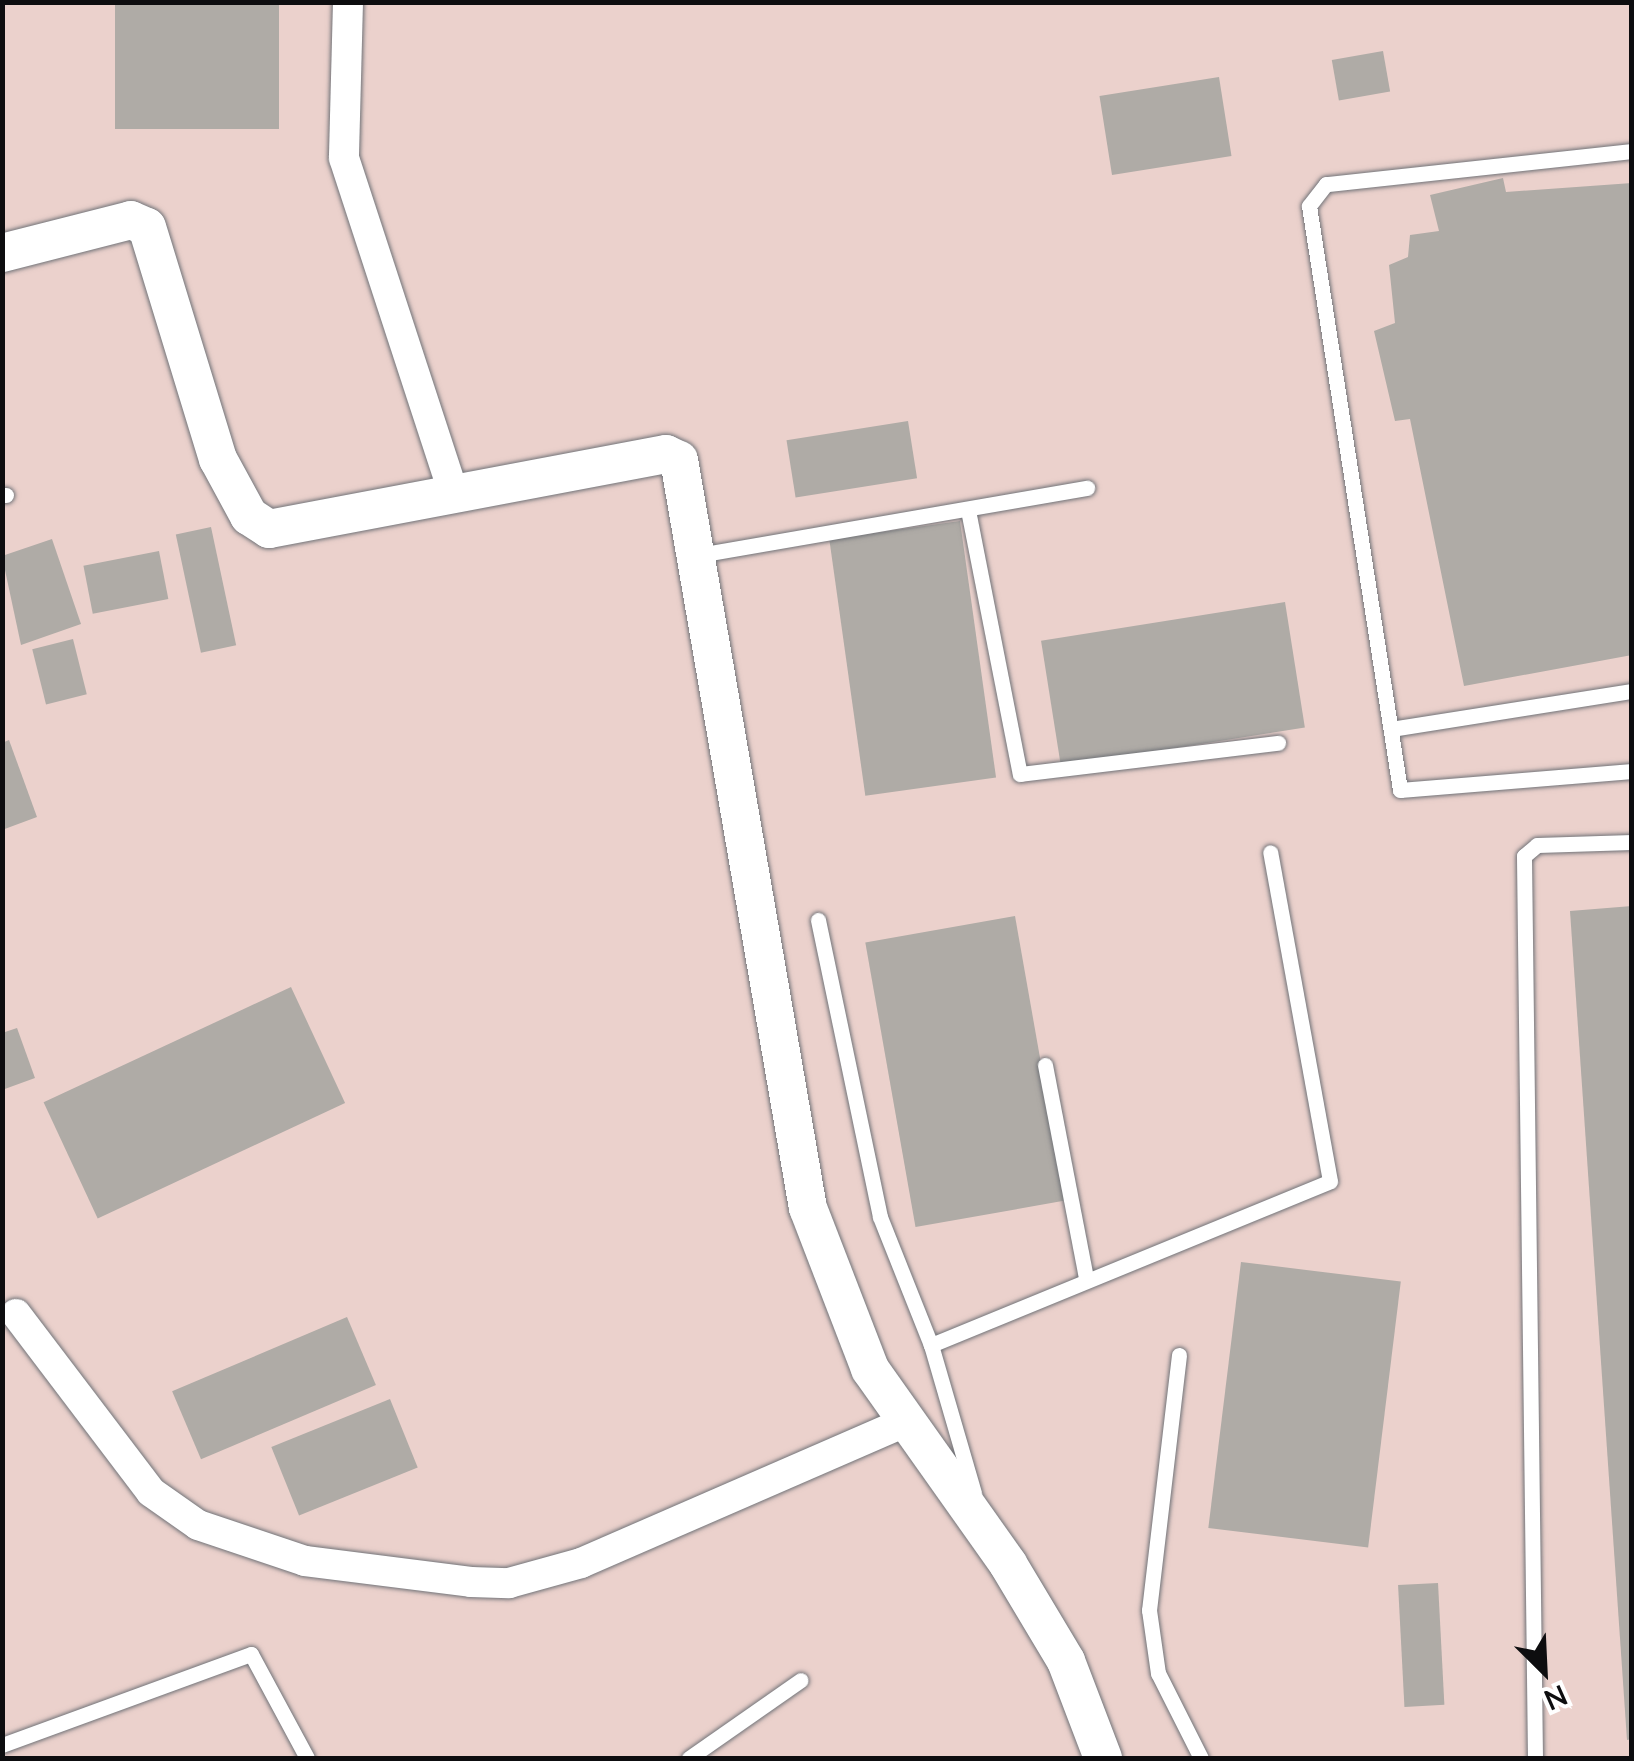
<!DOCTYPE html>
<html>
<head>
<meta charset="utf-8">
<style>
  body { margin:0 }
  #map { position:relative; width:1634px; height:1761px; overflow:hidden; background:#dfe1e7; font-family:Lato,sans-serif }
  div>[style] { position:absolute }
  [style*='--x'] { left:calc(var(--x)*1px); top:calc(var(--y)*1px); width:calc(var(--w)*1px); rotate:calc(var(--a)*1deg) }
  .industrial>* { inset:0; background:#ebd1cc; transform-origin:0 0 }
  .building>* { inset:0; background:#afaba6; transform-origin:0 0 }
  .roads { filter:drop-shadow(0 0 2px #717378) drop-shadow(0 0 2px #717378) }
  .service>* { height:15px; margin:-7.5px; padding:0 7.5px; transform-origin:7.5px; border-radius:7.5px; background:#fff }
  .minor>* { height:30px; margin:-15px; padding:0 15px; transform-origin:15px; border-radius:15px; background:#fff }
  .tertiary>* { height:38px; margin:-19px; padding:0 19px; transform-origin:19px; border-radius:19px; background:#fff }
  span { translate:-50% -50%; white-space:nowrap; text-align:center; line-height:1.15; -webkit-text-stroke:8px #fff; paint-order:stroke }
  .frame { position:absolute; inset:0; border:5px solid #0d0d0f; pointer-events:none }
  .north { position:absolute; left:1494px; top:1621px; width:100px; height:100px; -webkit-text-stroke:8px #fff; paint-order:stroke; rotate:156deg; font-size:28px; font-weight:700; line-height:40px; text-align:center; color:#0d0d0f }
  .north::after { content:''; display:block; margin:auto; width:35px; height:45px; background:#0d0d0f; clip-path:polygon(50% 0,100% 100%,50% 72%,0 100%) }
</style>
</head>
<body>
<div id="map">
  <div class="industrial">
    <div style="left:3px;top:3px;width:1628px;height:1755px"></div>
  </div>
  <div class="building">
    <div style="left:115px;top:2px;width:164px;height:127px"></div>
    <div style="left:1383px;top:51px;width:41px;height:52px;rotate:80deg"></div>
    <div style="left:1219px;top:77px;width:80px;height:121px;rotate:81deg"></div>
    <div style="clip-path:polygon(1503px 178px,1506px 192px,1632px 183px,1632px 655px,1464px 686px,1410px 419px,1395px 421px,1374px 331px,1395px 323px,1389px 265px,1408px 257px,1410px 235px,1439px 231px,1430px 195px)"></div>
    <div style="left:908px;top:421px;width:58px;height:123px;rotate:81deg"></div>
    <div style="left:960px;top:521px;width:259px;height:132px;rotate:82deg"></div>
    <div style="left:211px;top:527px;width:121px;height:36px;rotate:78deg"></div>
    <div style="clip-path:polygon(52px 539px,81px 624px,21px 645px,2px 556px)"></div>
    <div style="left:159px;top:551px;width:49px;height:77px;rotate:79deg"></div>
    <div style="left:1285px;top:602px;width:127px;height:247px;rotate:81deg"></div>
    <div style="left:73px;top:639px;width:57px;height:42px;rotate:76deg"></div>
    <div style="clip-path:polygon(9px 740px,37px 817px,2px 830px,2px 743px)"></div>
    <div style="clip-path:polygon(1632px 906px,1632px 1739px,1627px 1740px,1570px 911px)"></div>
    <div style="left:1015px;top:916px;width:289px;height:152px;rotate:80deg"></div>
    <div style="left:291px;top:987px;width:128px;height:273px;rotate:65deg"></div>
    <div style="clip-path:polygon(17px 1028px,35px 1078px,2px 1090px,2px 1033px)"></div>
    <div style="left:1241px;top:1262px;width:161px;height:268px;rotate:7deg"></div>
    <div style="left:347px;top:1317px;width:74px;height:190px;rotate:67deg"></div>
    <div style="left:390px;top:1399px;width:74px;height:128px;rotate:68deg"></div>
    <div style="left:1438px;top:1583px;width:122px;height:40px;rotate:87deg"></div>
  </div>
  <div class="roads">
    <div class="service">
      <div style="--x:1632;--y:151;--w:308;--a:173.8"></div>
      <div style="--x:1326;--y:184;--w:28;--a:128"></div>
      <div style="--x:1309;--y:206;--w:591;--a:81.14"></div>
      <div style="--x:1400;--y:790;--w:233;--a:-4.7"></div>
      <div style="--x:2;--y:495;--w:4;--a:0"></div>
      <div style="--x:968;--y:510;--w:269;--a:78.9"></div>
      <div style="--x:1020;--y:774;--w:260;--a:-6.9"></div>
      <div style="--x:698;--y:555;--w:395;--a:-9.8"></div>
      <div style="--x:1391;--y:729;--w:244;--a:-9"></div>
      <div style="--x:818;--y:920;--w:303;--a:78.2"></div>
      <div style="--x:880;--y:1217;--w:138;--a:68.3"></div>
      <div style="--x:1045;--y:1065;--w:217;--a:79.1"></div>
      <div style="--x:1179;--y:1355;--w:257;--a:96.7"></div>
      <div style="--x:1149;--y:1610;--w:64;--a:81.9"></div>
      <div style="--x:1158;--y:1673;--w:95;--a:63.2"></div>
      <div style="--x:974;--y:1493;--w:154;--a:-106.2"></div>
      <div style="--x:931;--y:1345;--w:431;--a:-22.3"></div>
      <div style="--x:1330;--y:1181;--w:334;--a:-100.3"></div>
      <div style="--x:2;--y:1745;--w:265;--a:-20.1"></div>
      <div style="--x:251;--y:1654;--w:118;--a:61.7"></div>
      <div style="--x:689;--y:1758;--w:136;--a:-34.9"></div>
      <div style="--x:1535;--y:1758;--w:902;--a:-90.7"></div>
      <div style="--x:1524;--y:856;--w:17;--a:-40"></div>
      <div style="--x:1537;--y:845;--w:95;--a:-1.8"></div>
    </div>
    <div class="minor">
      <div style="--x:348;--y:2;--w:156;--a:91.5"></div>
      <div style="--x:344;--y:158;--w:351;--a:71.9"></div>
      <div style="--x:16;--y:1314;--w:223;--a:52.8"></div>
      <div style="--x:151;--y:1492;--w:57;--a:35.1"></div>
      <div style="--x:198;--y:1525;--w:113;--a:18.6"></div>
      <div style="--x:305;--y:1561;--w:167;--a:7.2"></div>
      <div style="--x:471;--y:1582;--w:38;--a:2"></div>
      <div style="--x:509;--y:1583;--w:75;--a:-15.5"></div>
      <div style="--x:581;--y:1563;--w:351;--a:-23.5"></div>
    </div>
    <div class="tertiary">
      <div style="--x:2;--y:253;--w:133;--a:-14.3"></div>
      <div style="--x:131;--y:220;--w:17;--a:24"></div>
      <div style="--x:147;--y:227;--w:243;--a:73"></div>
      <div style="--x:218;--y:459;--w:65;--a:61.5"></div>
      <div style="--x:249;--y:516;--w:24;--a:33"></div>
      <div style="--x:269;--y:529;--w:404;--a:-10.7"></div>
      <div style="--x:666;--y:454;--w:14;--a:25"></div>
      <div style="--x:679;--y:460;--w:759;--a:80.22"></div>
      <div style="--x:808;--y:1208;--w:173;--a:68.9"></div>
      <div style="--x:870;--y:1369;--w:239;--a:54.7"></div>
      <div style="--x:1008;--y:1564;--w:113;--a:59.1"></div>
      <div style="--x:1066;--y:1661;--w:104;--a:69.1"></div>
    </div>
  </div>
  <div class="frame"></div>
  <div class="north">N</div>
</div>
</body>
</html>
